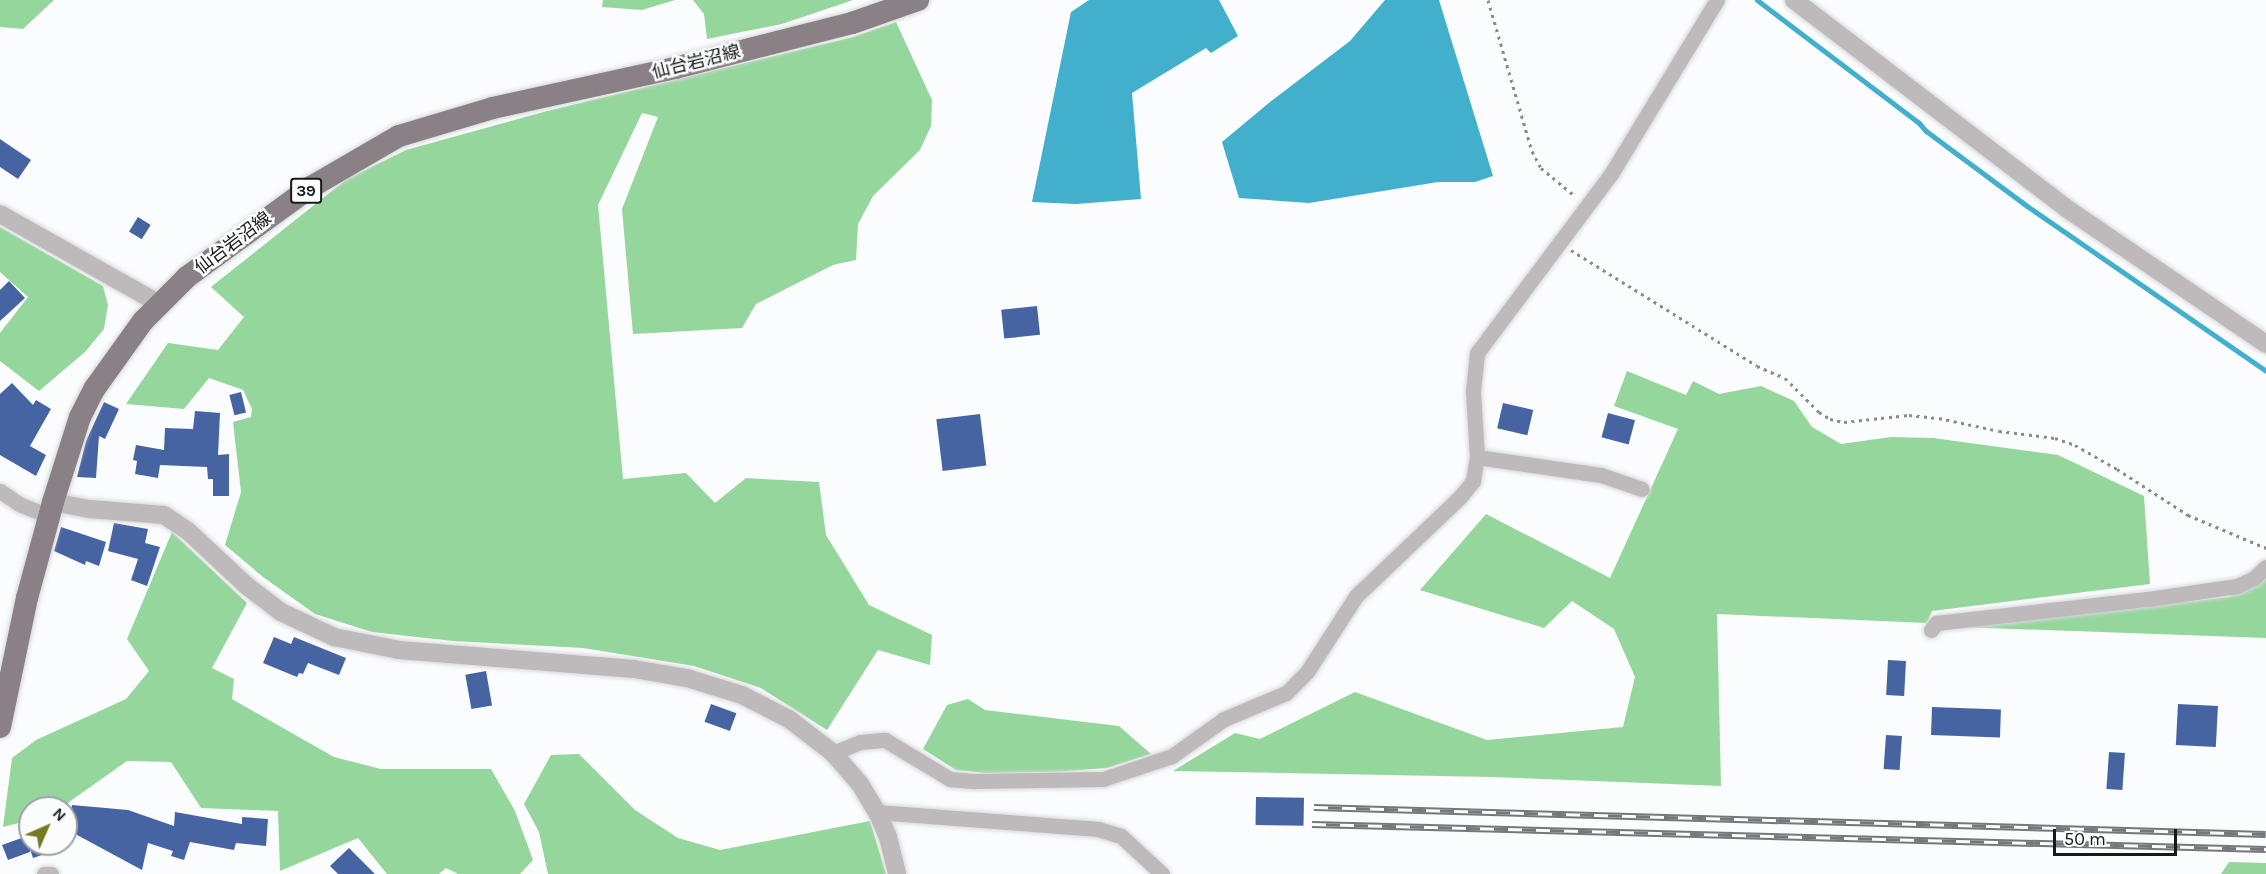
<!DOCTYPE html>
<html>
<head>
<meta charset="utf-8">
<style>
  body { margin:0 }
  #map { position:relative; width:2266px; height:874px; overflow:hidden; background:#fbfcfe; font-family:Karla,"Noto Sans JP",sans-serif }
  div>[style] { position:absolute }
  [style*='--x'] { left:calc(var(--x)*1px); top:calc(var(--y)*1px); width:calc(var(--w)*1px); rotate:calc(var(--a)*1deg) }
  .forest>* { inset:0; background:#94d69b }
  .water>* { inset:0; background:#42afcc }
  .stream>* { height:5px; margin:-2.5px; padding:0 2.5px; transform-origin:2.5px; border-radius:2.5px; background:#42afcc }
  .building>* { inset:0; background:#4664a2; transform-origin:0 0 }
  .path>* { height:3px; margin-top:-1.5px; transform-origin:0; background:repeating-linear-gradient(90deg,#8a8b8e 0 3px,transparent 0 7.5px) }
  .roads { filter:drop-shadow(0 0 2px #d7d8da) drop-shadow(0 0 2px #d7d8da) }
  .minor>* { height:15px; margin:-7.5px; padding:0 7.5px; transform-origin:7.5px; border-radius:7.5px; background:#beb9bb }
  .tertiary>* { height:18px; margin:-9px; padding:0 9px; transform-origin:9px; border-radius:9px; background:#beb9bb }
  .primary>* { height:22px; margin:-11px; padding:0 11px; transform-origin:11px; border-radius:11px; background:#898185 }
  .rail>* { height:7px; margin-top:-3.5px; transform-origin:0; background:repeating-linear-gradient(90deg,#fbfcfe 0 14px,#75777a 0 28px); box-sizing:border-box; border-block:2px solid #75777a }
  span { translate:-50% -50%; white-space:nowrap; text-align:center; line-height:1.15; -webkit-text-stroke:5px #fbfcfe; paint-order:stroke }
  .shield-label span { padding:2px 4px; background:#fbfcfe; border:2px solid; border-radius:4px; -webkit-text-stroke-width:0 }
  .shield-label { font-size:16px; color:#17191c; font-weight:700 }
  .street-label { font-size:18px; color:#17191c }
  .north { position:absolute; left:18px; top:796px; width:60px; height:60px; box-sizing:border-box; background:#fbfcfe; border:2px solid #a0a1a4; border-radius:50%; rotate:45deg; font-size:16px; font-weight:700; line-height:24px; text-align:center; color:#17191c }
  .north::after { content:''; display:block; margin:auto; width:21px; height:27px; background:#757921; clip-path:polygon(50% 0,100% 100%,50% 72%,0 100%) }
  .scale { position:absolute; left:2053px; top:829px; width:124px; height:27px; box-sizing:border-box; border:3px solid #17191c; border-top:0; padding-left:8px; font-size:18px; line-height:21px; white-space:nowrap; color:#17191c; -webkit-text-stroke:4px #fbfcfe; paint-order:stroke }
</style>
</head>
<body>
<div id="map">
  <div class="forest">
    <div style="clip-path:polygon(0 0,54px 0,23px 29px,0 27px)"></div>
    <div style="clip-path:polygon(603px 0,675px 0,642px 10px,602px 7px)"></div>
    <div style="clip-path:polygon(693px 0,853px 0,782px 24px,707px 39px,704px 14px)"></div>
    <div style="clip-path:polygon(896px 22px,932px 100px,931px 126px,920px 150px,873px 196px,858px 224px,856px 260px,833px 265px,756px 304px,742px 328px,633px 334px,622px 209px,658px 117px,642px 113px,598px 205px,623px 479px,686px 473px,715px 503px,746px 478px,819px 482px,826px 535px,869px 605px,932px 635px,930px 665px,878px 650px,827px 730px,761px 688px,694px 666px,583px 648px,453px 641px,372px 632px,315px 614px,263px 577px,225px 545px,241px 492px,233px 422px,251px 417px,252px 409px,243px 390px,209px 378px,184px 409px,126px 404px,168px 343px,218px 350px,244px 317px,211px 287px,347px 179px,406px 150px,547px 111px,853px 37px)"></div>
    <div style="clip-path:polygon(0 227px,103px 286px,108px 305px,104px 329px,85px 352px,39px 391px,0 361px,0 333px,28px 297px,0 272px)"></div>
    <div style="clip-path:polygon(1627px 371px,1686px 395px,1693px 381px,1719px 394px,1761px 386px,1794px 401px,1812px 427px,1841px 444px,1891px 437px,1933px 438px,2058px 455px,2144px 496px,2150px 584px,1932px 611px,1927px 623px,1717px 614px,1721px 786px,1492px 777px,1173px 771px,1235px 733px,1260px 739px,1355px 692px,1487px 740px,1623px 727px,1635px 677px,1614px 629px,1572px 601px,1544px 628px,1420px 590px,1486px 514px,1610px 578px,1678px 429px,1614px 406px)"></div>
    <div style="clip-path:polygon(172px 532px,247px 603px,212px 668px,234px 679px,232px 699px,334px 757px,381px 769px,491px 769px,515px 811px,533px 860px,520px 874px,458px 874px,446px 868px,439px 874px,387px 874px,358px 838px,280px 871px,278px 811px,201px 808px,171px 762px,127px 761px,69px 802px,66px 808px,30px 808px,30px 820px,3px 827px,12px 758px,36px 740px,126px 699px,149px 671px,127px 639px)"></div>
    <div style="clip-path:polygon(2266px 578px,2266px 638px,1960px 627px,2229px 597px)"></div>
    <div style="clip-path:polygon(968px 699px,985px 710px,1119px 726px,1151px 754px,1107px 768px,1053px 772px,987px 773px,956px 770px,923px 749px,947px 705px)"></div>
    <div style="clip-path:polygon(579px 754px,635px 810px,678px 838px,720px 850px,870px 821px,886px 874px,548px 874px,539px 832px,524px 804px,551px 755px)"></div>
    <div style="clip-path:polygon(2229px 862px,2266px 863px,2266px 874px,2221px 874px)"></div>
  </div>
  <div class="water">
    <div style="clip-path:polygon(1089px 0,1219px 0,1238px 36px,1211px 53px,1206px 48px,1132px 93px,1141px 199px,1076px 204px,1032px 202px,1071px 12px)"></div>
    <div style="clip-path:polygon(1385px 0,1439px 0,1493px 176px,1475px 182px,1438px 182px,1309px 203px,1239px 198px,1222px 142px,1270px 102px,1350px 41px)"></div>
  </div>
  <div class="stream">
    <div style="--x:1757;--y:0;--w:203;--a:37.2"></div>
    <div style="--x:1919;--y:123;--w:11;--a:49"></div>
    <div style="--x:1926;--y:131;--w:126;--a:36.6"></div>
    <div style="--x:2027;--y:206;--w:290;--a:34.6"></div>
  </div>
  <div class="building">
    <div style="clip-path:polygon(0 139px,31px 160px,18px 179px,0 167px)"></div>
    <div style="left:138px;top:217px;width:15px;height:17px;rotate:32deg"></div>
    <div style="clip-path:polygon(9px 281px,25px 298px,0 321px,0 290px)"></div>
    <div style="left:1037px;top:306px;width:29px;height:36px;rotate:84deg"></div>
    <div style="clip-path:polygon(12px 383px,33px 405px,36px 400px,51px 409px,30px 446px,46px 455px,36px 476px,0 455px,0 394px)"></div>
    <div style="left:241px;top:392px;width:21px;height:12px;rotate:76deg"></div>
    <div style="clip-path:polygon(104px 402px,119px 409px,105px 439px,99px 436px,96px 478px,77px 477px,86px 441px)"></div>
    <div style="left:1503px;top:403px;width:31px;height:26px;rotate:13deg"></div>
    <div style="clip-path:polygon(195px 411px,220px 413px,218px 455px,229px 454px,229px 496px,213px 496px,213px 479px,208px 479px,207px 467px,160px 465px,158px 478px,135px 474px,137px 461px,133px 460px,136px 445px,164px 450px,165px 428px,193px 429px)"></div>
    <div style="left:1608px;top:413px;width:28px;height:25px;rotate:15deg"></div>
    <div style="left:980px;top:414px;width:52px;height:44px;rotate:83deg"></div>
    <div style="clip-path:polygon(114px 523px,148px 529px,145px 543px,160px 547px,147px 586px,131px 580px,138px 559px,108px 551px)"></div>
    <div style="clip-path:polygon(61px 527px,106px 542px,99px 566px,86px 561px,85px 565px,54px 551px)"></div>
    <div style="clip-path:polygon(274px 637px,291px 644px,294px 637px,346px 658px,339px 675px,308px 663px,303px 674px,299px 673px,297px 677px,263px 663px)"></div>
    <div style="left:1888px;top:660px;width:18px;height:35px;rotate:3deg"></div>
    <div style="left:486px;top:671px;width:35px;height:21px;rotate:80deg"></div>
    <div style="left:711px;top:704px;width:27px;height:19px;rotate:20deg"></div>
    <div style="left:2178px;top:704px;width:40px;height:41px;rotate:3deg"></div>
    <div style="left:1932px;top:707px;width:69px;height:28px;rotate:2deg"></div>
    <div style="left:1886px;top:735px;width:16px;height:34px;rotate:4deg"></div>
    <div style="left:2109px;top:752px;width:16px;height:37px;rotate:4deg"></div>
    <div style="left:1256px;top:797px;width:48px;height:28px;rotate:1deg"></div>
    <div style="clip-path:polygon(72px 805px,128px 810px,174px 826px,175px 812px,242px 824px,242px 817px,268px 819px,266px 846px,236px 843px,234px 850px,190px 842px,184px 860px,171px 856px,173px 851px,148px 843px,142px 870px,66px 829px)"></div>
    <div style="clip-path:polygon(30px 835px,30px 844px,69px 846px,33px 858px,30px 849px,30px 852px,8px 860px,2px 845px)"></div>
    <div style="clip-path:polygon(349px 848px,375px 874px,338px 874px,330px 866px)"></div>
  </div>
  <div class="path">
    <div style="--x:1488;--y:0;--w:157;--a:73.8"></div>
    <div style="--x:1532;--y:151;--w:19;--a:62"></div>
    <div style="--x:1541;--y:168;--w:44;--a:39.5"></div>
    <div style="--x:1571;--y:250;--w:219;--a:31.9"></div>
    <div style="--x:1757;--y:366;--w:30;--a:23"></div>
    <div style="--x:1785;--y:378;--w:48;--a:45"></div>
    <div style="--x:1819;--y:412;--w:13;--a:32"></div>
    <div style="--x:1830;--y:419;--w:14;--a:12"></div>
    <div style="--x:1844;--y:422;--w:65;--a:-6.1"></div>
    <div style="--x:1909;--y:415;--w:30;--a:6"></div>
    <div style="--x:1939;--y:418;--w:61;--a:12.2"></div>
    <div style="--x:1999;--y:431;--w:56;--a:7.1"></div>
    <div style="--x:2055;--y:438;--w:21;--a:19"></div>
    <div style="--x:2075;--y:445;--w:48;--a:29.7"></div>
    <div style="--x:2117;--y:469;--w:85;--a:32.9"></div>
    <div style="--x:2188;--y:515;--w:85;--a:22.9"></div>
  </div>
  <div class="roads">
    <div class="minor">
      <div style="--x:1477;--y:457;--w:125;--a:8.3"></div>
      <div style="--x:1601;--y:475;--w:43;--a:18.9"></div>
      <div style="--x:0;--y:491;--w:23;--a:34"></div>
      <div style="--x:19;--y:504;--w:32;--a:22"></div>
      <div style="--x:1931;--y:630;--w:9;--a:-54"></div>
      <div style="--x:1936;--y:623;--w:213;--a:-6.5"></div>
      <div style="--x:2148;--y:599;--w:90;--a:-8.3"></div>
      <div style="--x:2237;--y:586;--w:19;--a:-25"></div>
      <div style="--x:2254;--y:578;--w:16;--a:-43"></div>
      <div style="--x:833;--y:753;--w:29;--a:-22"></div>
      <div style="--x:860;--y:742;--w:25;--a:-5"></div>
      <div style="--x:885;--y:740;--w:76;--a:31"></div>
      <div style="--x:950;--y:779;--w:25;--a:5"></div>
      <div style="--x:975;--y:781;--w:128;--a:-0.9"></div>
      <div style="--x:1103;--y:779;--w:73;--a:-18.4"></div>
      <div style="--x:1172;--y:756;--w:64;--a:-35.4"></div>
      <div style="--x:1224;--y:719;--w:67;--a:-22.8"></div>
      <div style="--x:1286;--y:693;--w:30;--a:-45"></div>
      <div style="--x:1307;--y:672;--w:90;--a:-57.2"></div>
      <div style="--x:1356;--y:596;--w:144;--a:-43.6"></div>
      <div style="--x:1460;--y:497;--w:21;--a:-51"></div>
      <div style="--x:1473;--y:481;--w:24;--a:-81"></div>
      <div style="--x:1477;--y:457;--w:66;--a:-93.5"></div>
      <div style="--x:1473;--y:391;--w:38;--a:-84"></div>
      <div style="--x:1477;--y:353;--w:224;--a:-53.2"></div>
      <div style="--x:1611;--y:174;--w:204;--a:-58.7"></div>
      <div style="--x:877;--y:812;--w:222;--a:4.4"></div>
      <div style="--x:1098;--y:829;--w:24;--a:17"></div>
      <div style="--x:1121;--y:836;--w:56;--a:42.8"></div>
      <div style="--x:44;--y:874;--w:7;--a:0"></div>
    </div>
    <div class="tertiary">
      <div style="--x:1794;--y:0;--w:342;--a:37.4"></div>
      <div style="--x:2066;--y:208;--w:242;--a:34.2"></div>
      <div style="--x:0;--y:214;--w:184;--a:29.4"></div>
      <div style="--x:53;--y:502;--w:38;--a:11"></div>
      <div style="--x:90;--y:509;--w:74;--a:4.6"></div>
      <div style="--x:164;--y:515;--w:30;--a:34"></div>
      <div style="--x:189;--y:532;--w:79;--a:43"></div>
      <div style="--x:247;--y:586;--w:43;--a:37.4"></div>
      <div style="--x:281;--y:612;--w:59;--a:25.3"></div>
      <div style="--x:334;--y:637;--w:66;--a:11.3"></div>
      <div style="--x:399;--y:650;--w:236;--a:4.6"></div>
      <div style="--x:634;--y:669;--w:54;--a:9.6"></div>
      <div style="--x:687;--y:678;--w:58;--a:17.2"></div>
      <div style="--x:742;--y:695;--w:53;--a:27.1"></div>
      <div style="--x:789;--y:719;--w:56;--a:37.7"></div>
      <div style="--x:833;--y:753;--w:41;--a:48.9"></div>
      <div style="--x:860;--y:784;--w:33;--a:59"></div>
      <div style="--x:877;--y:812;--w:27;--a:66"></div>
      <div style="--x:888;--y:837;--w:38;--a:76"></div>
    </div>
    <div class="primary">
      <div style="--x:0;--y:727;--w:132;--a:-78.2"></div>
      <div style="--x:27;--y:598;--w:99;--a:-74.8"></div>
      <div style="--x:53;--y:502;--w:89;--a:-72.4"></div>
      <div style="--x:80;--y:417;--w:33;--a:-63"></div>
      <div style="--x:95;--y:388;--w:82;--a:-54.4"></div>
      <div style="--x:143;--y:321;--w:62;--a:-45"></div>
      <div style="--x:187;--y:277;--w:153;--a:-36"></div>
      <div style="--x:311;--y:187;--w:102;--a:-30.1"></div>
      <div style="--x:399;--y:136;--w:98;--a:-16.6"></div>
      <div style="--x:493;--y:108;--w:186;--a:-12.4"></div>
      <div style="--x:675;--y:68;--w:183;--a:-14.3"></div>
      <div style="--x:852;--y:23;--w:70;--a:-19.2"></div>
    </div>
  </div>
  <div class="rail">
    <div style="--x:1314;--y:807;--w:952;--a:1.62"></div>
    <div style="--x:1312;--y:824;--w:954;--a:1.5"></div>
  </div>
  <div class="shield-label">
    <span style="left:306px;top:191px">39</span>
  </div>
  <div class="street-label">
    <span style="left:696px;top:62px;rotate:-14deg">仙台岩沼線</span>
    <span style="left:233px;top:243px;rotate:-37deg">仙台岩沼線</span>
  </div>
  <div class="north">N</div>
  <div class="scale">50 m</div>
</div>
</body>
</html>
